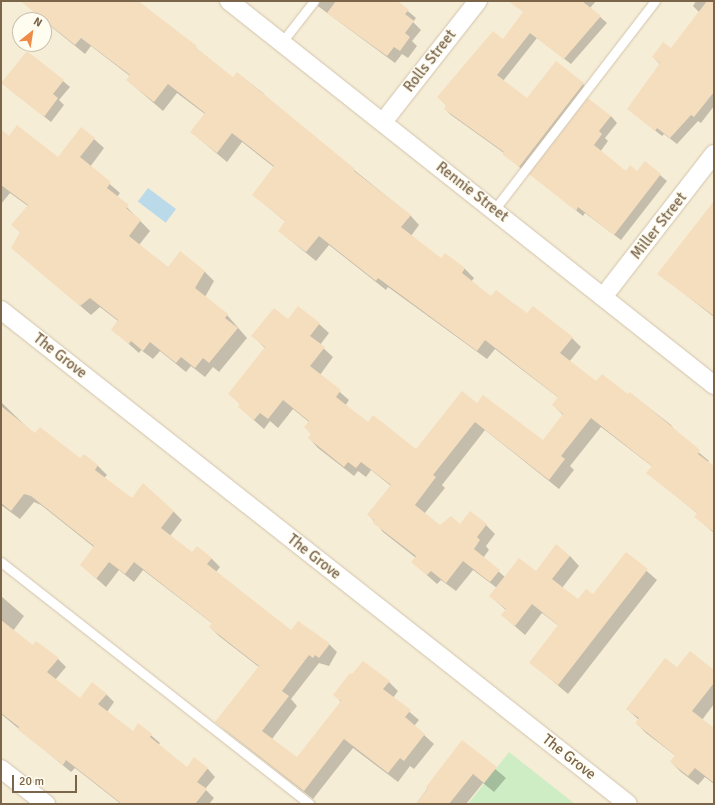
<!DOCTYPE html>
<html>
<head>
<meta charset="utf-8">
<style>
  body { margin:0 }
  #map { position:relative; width:715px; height:805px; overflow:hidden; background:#fef9e8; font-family:Signika,sans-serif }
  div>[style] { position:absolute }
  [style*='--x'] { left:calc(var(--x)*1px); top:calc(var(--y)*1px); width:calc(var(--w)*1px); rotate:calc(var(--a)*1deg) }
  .residential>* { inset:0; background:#f6edd6 }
  .green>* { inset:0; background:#ceedc5 }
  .water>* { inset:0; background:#bbdae9; transform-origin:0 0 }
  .shadow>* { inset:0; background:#0003 }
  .building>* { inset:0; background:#f5debe }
  .roads { filter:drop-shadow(0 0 1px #d1c3ad) drop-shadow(0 0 1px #d1c3ad) }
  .service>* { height:9px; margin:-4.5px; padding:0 4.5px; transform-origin:4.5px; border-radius:4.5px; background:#fff }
  .minor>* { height:18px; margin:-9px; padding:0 9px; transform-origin:9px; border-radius:9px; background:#fff }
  span { translate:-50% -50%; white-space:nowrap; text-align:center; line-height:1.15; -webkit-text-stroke:3px #fffcf0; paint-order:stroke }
  .street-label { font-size:15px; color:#7a644a }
  .frame { position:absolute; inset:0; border:2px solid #7a644a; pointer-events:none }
  .north { position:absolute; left:12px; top:12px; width:40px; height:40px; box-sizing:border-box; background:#fffcf0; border:1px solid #cabfae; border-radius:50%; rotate:30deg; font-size:11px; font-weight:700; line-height:16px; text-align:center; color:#7a644a }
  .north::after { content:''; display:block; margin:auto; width:14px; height:18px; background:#ee8b47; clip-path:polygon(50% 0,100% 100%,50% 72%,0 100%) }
  .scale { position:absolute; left:12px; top:775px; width:65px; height:18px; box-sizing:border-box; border:2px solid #7a644a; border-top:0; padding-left:5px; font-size:12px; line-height:14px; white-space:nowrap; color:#7a644a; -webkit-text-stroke:3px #fffcf0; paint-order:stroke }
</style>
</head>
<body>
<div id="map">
  <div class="residential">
    <div style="clip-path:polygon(evenodd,1px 1px,714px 1px,714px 804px,1px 804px,1px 1px,20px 20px,44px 20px,44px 44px,20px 44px,20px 20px)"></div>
  </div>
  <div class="green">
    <div style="clip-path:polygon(509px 752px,575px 804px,468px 804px)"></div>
  </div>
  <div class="water">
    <div style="left:148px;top:188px;width:35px;height:17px;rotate:37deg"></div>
  </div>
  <div class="shadow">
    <div style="clip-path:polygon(37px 1px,138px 1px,233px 78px,237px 73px,263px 93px,272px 104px,410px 215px,419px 225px,411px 236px,441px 260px,445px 254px,465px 269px,474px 278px,471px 282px,491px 298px,572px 338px,581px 347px,569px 362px,597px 383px,628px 395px,630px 393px,671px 425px,679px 436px,709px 461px,708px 462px,714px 467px,714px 533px,696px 517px,698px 514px,648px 473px,653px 467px,601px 427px,570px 466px,574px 470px,559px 489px,485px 430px,442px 485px,445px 488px,424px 514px,441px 526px,486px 525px,495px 534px,486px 546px,489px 550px,483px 558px,505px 577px,536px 572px,570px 556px,579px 566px,562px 588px,578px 601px,593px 595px,626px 553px,657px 580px,568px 694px,530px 662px,559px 626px,542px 613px,525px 635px,502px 615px,506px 610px,490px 596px,497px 588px,473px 570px,456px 591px,441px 580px,437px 584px,412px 562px,416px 558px,383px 532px,368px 514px,391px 486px,371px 470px,366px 477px,358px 471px,354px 476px,318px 448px,309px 438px,312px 434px,309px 422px,293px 409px,278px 428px,270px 421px,264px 429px,239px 407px,241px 405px,230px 394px,266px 349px,253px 336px,288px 320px,319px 324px,329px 333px,320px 345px,333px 357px,320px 375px,349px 400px,345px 406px,368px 424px,416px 451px,477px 404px,543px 441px,563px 415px,553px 405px,559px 398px,495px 349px,487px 359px,388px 287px,386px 290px,329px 245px,316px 261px,279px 231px,286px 222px,253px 195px,275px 168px,242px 142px,227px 162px,191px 132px,205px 114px,177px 93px,163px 111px,127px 80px,130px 76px,91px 46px,85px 54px,43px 20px,33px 10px)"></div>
    <div style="clip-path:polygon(311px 1px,396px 1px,416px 18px,413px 22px,421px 30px,412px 41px,417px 46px,408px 58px,402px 54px,395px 63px)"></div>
    <div style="clip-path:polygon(528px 1px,596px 1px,590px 8px,607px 23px,571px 64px,537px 38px,503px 81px,527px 99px,556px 62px,590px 90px,526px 173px,504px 153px,451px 115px,445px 109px,447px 106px,438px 97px,503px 40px,524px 12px)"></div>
    <div style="clip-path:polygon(696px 1px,714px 1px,714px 106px,701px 123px,698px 121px,677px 144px,664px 134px,662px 136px,628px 109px,660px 64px,653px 57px,671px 49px,699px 12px,693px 6px)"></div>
    <div style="clip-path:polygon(63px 81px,70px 87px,59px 100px,64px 105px,51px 122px,9px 89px)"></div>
    <div style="clip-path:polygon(611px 116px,617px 123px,605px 138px,608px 141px,600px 152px,626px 172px,660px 175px,667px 181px,621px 240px,585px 213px,583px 216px,530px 174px)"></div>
    <div style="clip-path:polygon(1px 130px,9px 137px,58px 159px,94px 139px,104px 148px,90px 167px,120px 193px,117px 197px,150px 231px,139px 245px,169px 268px,181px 253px,205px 272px,214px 281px,205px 297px,227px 315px,247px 338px,219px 372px,213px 367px,205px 377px,191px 366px,186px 372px,160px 351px,153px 359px,141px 350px,139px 353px,113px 330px,118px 321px,100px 307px,91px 315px,12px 248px,21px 233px,13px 225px,28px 206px,10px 193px,1px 204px)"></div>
    <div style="clip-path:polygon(714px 210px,714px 317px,659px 274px)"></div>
    <div style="clip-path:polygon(1px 402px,35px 435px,80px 460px,98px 466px,107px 475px,104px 478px,132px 499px,173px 511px,182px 520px,170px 536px,192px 554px,211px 558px,220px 567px,216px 572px,291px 632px,328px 643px,337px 652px,329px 666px,319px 663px,291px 699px,297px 706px,272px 739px,297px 759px,341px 702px,334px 694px,389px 682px,398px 691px,393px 698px,419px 720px,414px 726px,434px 744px,414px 769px,410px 766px,398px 782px,353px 748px,313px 799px,226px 731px,217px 722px,259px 667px,219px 636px,210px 627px,213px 624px,143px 570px,134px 582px,119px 570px,106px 587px,81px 565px,95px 548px,41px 505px,34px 502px,20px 519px,1px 505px)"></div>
    <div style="clip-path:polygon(1px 596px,24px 616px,13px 631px,33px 647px,58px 659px,66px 667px,55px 680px,80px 699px,106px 694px,114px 702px,107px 712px,133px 732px,139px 725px,160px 743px,158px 745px,187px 768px,208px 769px,215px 777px,205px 789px,214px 798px,209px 804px,121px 804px,75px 768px,71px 772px,1px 714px)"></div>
    <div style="clip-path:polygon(677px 669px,714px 672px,714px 704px,702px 720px,714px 729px,714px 784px,705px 777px,698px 785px,681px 772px,671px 762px,676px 756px,646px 733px,636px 723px,639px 720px,627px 709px)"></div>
    <div style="clip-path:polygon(462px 741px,506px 778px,494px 792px,483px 783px,466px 804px,416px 804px)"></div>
  </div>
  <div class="building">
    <div style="clip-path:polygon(20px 1px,138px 1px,197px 46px,196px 48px,233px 77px,237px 72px,355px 169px,354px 171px,411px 215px,401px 227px,441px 258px,445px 253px,465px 268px,462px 273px,491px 296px,496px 290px,527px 313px,533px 306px,573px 337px,560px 353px,596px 381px,602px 374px,628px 394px,630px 392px,700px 450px,698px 454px,714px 466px,714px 532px,694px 517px,697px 513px,646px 473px,652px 466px,591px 418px,561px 456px,565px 459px,549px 480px,475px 422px,433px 475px,436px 477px,415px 505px,440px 525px,451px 516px,460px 524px,470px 511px,487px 524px,477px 537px,480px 540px,474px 549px,500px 570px,490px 582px,463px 561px,446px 583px,431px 571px,427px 575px,411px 562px,416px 556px,373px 523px,374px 520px,367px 515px,391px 485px,361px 462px,356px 468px,348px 462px,344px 467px,308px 438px,311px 434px,304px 427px,309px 421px,283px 400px,268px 419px,260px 413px,254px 420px,238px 407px,240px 404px,228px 394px,265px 347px,251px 336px,274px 308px,288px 319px,298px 306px,320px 323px,310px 336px,325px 347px,310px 366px,341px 390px,336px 397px,368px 422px,373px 415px,416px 449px,462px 391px,477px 403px,483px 395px,543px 440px,563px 414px,552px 405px,558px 397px,485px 340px,477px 351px,378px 278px,376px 281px,319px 236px,306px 252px,278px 231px,285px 221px,252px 195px,274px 166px,232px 133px,217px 153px,190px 132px,205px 113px,168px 84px,154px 102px,126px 80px,130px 75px,81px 38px,75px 45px)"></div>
    <div style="clip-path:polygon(336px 1px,398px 1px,409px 10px,405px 14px,414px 21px,405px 33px,410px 37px,400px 51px,394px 47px,387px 56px,327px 13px)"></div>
    <div style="clip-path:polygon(508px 1px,582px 1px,601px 16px,564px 59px,530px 33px,497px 75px,527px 98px,556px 61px,584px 83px,519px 167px,502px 154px,504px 152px,444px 109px,446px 105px,437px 97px,493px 31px,503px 39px,523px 12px)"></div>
    <div style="clip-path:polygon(707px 1px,714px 1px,714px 92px,694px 117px,691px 115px,670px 138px,657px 128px,655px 131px,627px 109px,660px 63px,652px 57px,663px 42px,671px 48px)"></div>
    <div style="clip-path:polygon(27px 51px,64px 80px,53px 94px,58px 98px,44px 117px,1px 83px)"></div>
    <div style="clip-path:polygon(588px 98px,611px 116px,599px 131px,602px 134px,594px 145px,626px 171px,630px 165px,637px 171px,645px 161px,661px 174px,614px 235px,578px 207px,576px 211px,529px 174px)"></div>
    <div style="clip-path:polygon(17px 125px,58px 157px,81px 127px,95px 138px,80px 157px,111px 182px,107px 188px,129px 205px,126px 208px,141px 220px,129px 236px,168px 267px,180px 251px,205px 271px,195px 288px,228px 314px,225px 318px,238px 328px,209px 363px,203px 358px,195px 368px,181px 357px,176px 363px,150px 342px,143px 351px,131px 341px,129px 344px,111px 330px,118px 320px,90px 298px,80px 306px,11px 248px,20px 232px,11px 225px,28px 205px,1px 185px,1px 129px,9px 136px)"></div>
    <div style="clip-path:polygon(714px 201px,714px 316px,657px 274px)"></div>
    <div style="clip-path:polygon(1px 406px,35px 433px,40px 427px,80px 458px,84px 454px,98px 465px,95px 470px,132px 498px,143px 483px,174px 511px,161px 528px,192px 552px,197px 546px,212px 558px,207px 564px,291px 630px,298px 621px,328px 642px,329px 645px,319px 658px,315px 655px,313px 658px,309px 655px,282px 691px,289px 696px,262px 731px,297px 757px,341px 701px,333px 695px,350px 673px,352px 674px,363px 661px,390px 681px,383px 689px,411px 710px,405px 717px,425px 734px,404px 761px,400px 758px,388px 773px,344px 739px,304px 791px,215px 722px,259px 666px,209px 627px,212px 623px,134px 562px,125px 574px,109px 562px,96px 579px,80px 565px,94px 546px,31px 496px,24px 494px,11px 511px,1px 503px)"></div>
    <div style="clip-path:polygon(556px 544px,570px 556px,552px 579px,578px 599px,586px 589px,593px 594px,626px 552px,648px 569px,558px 685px,529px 663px,558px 625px,532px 604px,515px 626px,501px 615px,506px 609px,489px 596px,519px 558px,536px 571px)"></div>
    <div style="clip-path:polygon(1px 620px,33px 645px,36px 641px,59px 658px,47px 672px,80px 698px,92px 682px,107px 694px,98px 704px,133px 731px,138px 723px,152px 734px,150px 737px,187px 767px,194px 757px,208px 768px,197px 782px,207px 789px,195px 804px,122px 804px,66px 760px,63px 765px,17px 729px,19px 727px,1px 713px)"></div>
    <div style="clip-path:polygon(690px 651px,714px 670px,714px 683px,692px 711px,714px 728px,714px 783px,695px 768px,688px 776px,670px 762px,675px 755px,635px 723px,639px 718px,626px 709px,665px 658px,677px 667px)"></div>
    <div style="clip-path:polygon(462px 740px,497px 767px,484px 783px,473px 774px,449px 804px,416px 804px,428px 788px,426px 787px)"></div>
  </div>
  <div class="roads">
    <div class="service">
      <div style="--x:282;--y:42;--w:52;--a:-52"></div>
      <div style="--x:494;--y:210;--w:264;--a:-52.4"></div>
      <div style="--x:1;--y:562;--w:392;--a:38.1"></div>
    </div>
    <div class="minor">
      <div style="--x:229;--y:1;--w:619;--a:38.37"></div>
      <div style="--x:383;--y:122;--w:154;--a:-51.9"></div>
      <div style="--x:603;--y:297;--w:181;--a:-52.2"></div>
      <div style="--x:1;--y:310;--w:798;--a:38.23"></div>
      <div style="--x:1;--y:769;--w:57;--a:37.9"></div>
    </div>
  </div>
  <div class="street-label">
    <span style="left:430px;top:61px;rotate:-52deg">Rolls Street</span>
    <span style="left:472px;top:192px;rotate:38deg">Rennie Street</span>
    <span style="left:659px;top:226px;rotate:-52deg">Miller Street</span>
    <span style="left:60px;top:356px;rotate:38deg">The Grove</span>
    <span style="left:314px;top:557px;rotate:38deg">The Grove</span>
    <span style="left:569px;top:757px;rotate:38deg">The Grove</span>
  </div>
  <div class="frame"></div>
  <div class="north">N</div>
  <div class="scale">20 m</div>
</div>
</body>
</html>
